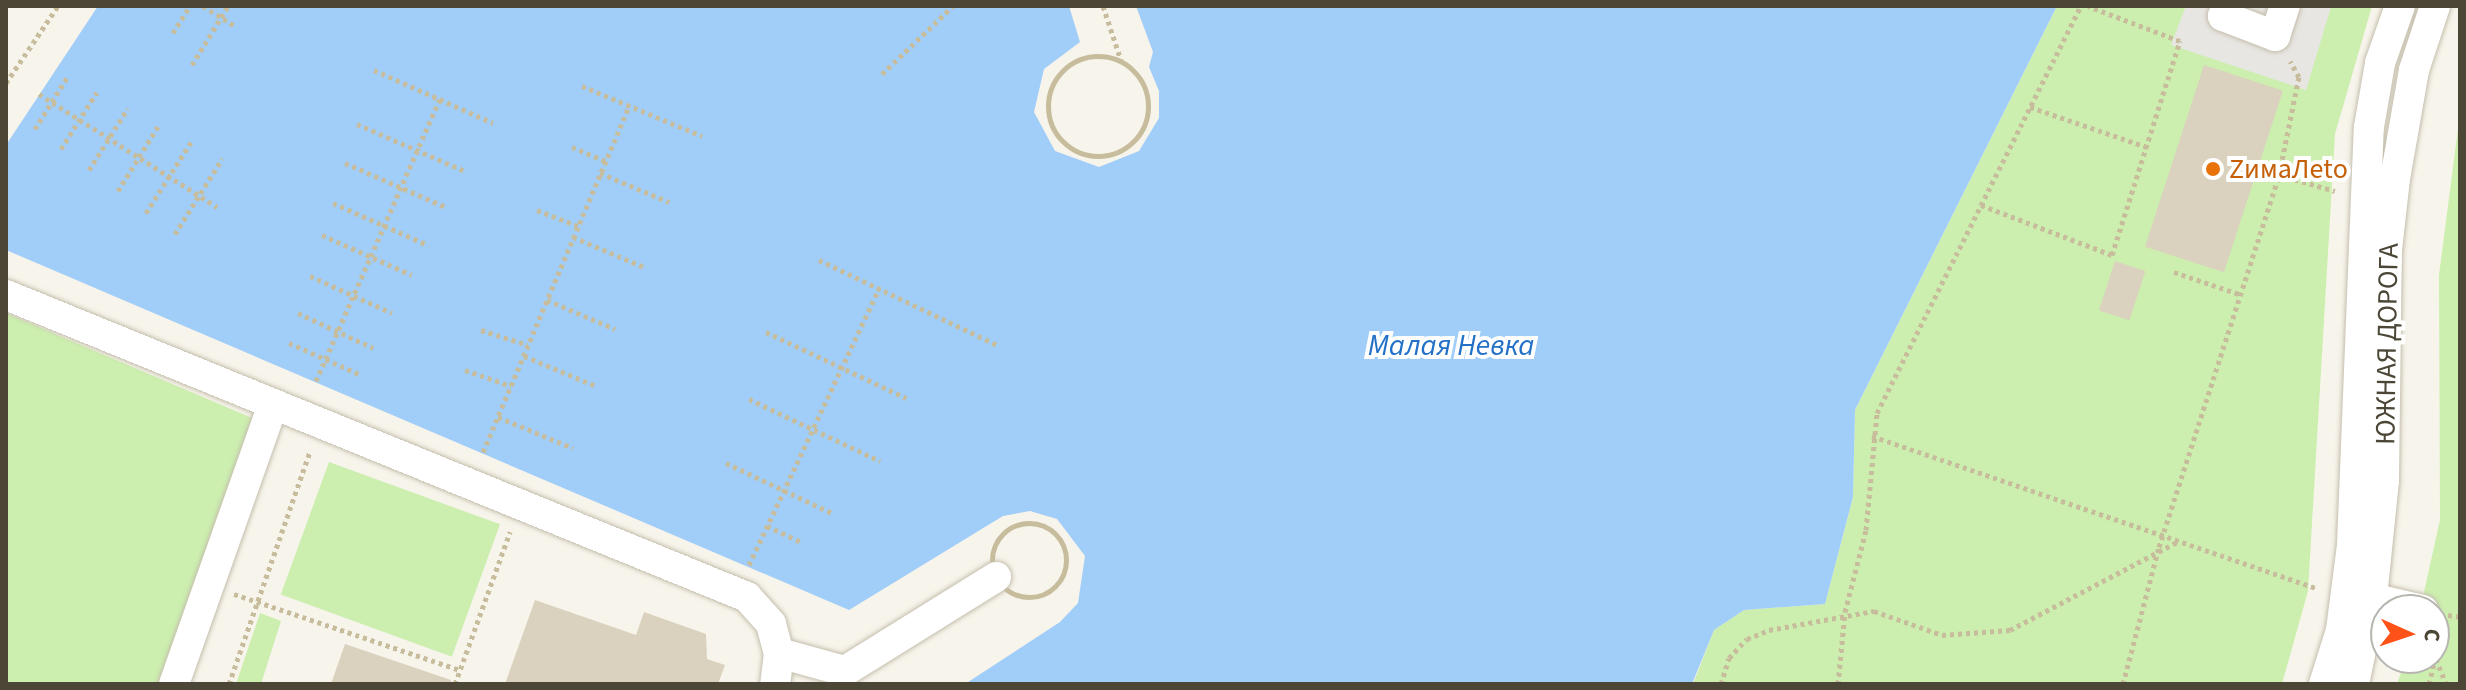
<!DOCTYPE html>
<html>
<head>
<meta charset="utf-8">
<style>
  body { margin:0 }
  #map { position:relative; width:2466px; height:690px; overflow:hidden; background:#f7f4eb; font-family:"Source Sans 3",sans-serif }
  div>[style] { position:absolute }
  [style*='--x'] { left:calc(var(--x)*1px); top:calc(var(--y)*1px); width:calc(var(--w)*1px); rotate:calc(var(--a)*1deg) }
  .green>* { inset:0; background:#ccefaf; transform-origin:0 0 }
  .parking>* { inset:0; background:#e8e6e2 }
  .water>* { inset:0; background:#a1cdf9 }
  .building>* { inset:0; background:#dad2be; transform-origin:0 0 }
  .path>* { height:5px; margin-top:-2.5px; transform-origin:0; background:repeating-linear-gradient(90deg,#c7bc9b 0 4px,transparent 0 8px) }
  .path>.ring { margin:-2.5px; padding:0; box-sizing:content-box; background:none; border:5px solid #c7bc9b; border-radius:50% }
  .roads { filter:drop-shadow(0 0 2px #c4beac) drop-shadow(0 0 2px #c4beac) }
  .minor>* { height:30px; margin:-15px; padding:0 15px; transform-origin:15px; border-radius:15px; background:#fff }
  .dots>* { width:22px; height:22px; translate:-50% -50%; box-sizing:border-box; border:4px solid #fff; border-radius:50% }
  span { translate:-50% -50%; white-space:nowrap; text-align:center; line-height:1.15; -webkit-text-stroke:8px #fff; paint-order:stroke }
  .food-label { font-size:28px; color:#c56008 }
  .left { translate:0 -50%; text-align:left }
  .street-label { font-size:28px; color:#4c4637 }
  .water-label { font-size:30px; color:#2271c7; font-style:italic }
  .frame { position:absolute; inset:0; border:8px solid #4c4637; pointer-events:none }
  .north { position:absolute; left:2370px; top:594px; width:80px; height:80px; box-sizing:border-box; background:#fff; border:2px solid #b7b5af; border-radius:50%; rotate:93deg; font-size:22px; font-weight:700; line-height:32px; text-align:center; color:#4c4637 }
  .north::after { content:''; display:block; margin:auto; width:28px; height:36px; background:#ff5219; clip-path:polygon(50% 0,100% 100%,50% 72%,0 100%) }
</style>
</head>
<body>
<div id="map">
  <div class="green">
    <div style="clip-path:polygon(2057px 6px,2372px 6px,2335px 134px,2308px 591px,2282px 684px,1693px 684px,1714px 630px,1744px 610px,1825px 604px,1853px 497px,1855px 410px)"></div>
    <div style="clip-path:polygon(2460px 113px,2460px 684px,2397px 684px,2406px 658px,2434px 658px,2434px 610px,2420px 610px,2440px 520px,2439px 275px)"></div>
    <div style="clip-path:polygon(6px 313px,252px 418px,160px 684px,6px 684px)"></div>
    <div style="left:329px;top:462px;width:182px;height:141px;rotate:20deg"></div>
    <div style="clip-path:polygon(260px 613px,281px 621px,261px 684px,236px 684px)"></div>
  </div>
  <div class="parking">
    <div style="clip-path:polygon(2186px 6px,2331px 7px,2306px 90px,2171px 45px)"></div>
  </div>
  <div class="water">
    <div style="clip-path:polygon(98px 6px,1069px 6px,1080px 42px,1044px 69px,1034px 112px,1055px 151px,1099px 167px,1139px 151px,1159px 118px,1159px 91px,1149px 67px,1153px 52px,1136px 6px,2057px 6px,1855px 410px,1853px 497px,1825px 604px,1744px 610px,1714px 630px,1692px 684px,965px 684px,1060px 622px,1078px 603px,1085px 556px,1057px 519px,1030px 511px,1003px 516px,849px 610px,6px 250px,6px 145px)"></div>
  </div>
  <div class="building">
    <div style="left:2204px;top:65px;width:83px;height:191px;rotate:18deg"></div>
    <div style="left:2115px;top:261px;width:32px;height:52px;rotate:18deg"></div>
    <div style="clip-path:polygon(535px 600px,636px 635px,644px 612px,706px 634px,707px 659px,725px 665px,718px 684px,505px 684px)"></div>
    <div style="clip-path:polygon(345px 644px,451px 680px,450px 684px,331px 684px)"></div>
  </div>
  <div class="path">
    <div style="--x:203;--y:6;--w:36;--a:32"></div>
    <div style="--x:1103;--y:6;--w:57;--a:71.6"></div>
    <div style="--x:173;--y:33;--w:32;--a:-58"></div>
    <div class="ring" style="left:1048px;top:56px;width:95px;height:95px"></div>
    <div style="--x:192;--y:65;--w:69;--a:-58.6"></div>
    <div style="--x:374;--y:70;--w:130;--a:24"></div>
    <div style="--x:882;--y:74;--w:98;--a:-43.8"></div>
    <div style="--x:6;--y:83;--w:93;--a:-56"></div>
    <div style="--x:582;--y:86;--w:130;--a:22.6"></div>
    <div style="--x:39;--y:94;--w:211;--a:32.4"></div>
    <div style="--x:2030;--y:107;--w:124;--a:18.9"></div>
    <div style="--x:357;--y:124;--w:120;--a:23.6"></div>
    <div style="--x:35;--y:129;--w:62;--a:-58.1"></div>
    <div style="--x:572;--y:147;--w:36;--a:23"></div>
    <div style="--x:61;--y:149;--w:67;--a:-57.7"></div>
    <div style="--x:345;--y:163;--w:112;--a:23.6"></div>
    <div style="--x:89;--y:170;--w:73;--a:-57.8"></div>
    <div style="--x:600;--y:173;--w:75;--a:22.8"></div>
    <div style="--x:2279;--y:175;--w:100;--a:-78.5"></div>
    <div style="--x:2299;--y:77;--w:18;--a:-119"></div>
    <div style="--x:118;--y:191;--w:78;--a:-58.2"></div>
    <div style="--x:333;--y:203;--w:104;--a:23.9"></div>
    <div style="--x:1981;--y:205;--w:140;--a:20.9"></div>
    <div style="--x:2112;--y:255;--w:225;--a:-72.4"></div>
    <div style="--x:2180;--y:41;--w:98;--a:-159.2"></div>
    <div style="--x:537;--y:210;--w:44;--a:21.3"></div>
    <div style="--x:146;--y:213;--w:84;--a:-57.6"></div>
    <div style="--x:175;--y:234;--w:89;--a:-57.9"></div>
    <div style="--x:322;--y:235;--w:98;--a:24"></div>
    <div style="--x:573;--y:237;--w:77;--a:22.9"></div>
    <div style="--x:819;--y:260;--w:199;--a:25.5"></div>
    <div style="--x:2174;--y:272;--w:69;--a:18.7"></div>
    <div style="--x:310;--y:276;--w:90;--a:24.3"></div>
    <div style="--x:547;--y:300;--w:74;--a:23.1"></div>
    <div style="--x:298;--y:313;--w:83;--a:25"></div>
    <div style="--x:481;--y:330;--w:49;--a:17.7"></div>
    <div style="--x:766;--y:332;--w:155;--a:25.2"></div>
    <div style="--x:289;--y:343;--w:77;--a:23.9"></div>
    <div style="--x:524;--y:356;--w:78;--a:22.6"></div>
    <div style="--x:465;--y:370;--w:49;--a:19.2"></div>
    <div style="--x:316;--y:381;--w:308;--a:-66.3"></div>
    <div style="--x:749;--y:399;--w:145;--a:25.3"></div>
    <div style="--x:498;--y:417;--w:81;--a:22.5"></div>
    <div style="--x:1872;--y:436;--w:470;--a:18.9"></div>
    <div style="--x:483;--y:452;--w:376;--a:-67.1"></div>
    <div style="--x:726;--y:463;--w:119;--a:25.3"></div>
    <div class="ring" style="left:992px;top:523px;width:69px;height:69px"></div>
    <div style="--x:767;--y:526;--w:40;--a:25"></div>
    <div style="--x:749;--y:565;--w:305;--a:-64.8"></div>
    <div style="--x:234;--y:594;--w:238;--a:18.6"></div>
    <div style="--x:2448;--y:615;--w:12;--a:9"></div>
    <div style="--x:2436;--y:659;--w:27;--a:68"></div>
    <div style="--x:229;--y:684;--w:247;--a:-70.8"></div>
    <div style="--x:455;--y:684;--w:162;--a:-70.1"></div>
    <div style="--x:1721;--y:684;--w:27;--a:-73"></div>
    <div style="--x:1729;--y:658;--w:26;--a:-47"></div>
    <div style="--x:1747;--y:639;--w:24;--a:-22"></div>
    <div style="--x:1769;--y:630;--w:107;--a:-10.3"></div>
    <div style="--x:1874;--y:611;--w:72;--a:19.4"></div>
    <div style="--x:1942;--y:635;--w:68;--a:-4.2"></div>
    <div style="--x:2010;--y:630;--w:191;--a:-27.8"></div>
    <div style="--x:1838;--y:684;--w:72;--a:-84.4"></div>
    <div style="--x:1845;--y:612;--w:85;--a:-75.6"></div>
    <div style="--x:1866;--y:530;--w:118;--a:-84.6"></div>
    <div style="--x:1877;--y:413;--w:455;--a:-63.4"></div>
    <div style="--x:2123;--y:684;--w:142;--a:-75.3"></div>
    <div style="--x:2159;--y:547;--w:391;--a:-72.1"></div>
    <div style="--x:2279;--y:175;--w:58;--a:15.9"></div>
    <div style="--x:2429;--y:684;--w:55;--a:-76.2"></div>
  </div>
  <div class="roads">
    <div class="minor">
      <div style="--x:2227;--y:6;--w:11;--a:112"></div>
      <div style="--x:2223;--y:16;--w:56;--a:21"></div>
      <div style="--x:2275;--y:36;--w:32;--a:-72"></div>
      <div style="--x:6;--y:295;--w:800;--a:22.17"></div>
      <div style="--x:747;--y:597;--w:36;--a:48"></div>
      <div style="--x:771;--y:624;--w:30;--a:75"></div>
      <div style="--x:779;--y:653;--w:31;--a:97"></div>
      <div style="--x:2355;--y:594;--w:70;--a:13.2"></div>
      <div style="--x:779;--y:653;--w:68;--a:15.3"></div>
      <div style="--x:845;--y:671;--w:178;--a:-31.9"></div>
      <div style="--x:174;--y:684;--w:297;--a:-70.5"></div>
      <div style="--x:2324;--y:684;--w:57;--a:-72.5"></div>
      <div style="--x:2341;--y:630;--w:86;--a:-82.6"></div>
      <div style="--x:2352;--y:545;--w:418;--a:-87.7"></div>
      <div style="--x:2369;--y:127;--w:65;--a:-80.2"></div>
      <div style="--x:2380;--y:63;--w:60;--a:-70.7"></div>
      <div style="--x:2354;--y:684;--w:89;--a:-78.3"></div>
      <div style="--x:2372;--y:597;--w:117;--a:-84.1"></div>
      <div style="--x:2384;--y:481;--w:231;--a:-89.3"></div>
      <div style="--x:2387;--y:250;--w:71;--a:-83.6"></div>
      <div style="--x:2395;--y:179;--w:111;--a:-80.1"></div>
      <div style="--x:2414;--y:70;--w:67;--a:-71.8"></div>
    </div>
  </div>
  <div class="dots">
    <div style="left:2213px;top:169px;background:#e8710a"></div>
  </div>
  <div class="food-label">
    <span class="left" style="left:2229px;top:169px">ZимаЛеtо</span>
  </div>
  <div class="street-label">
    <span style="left:2387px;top:344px;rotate:-89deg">ЮЖНАЯ ДОРОГА</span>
  </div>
  <div class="water-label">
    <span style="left:1451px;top:346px">Малая Невка</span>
  </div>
  <div class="frame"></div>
  <div class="north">С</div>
</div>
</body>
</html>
